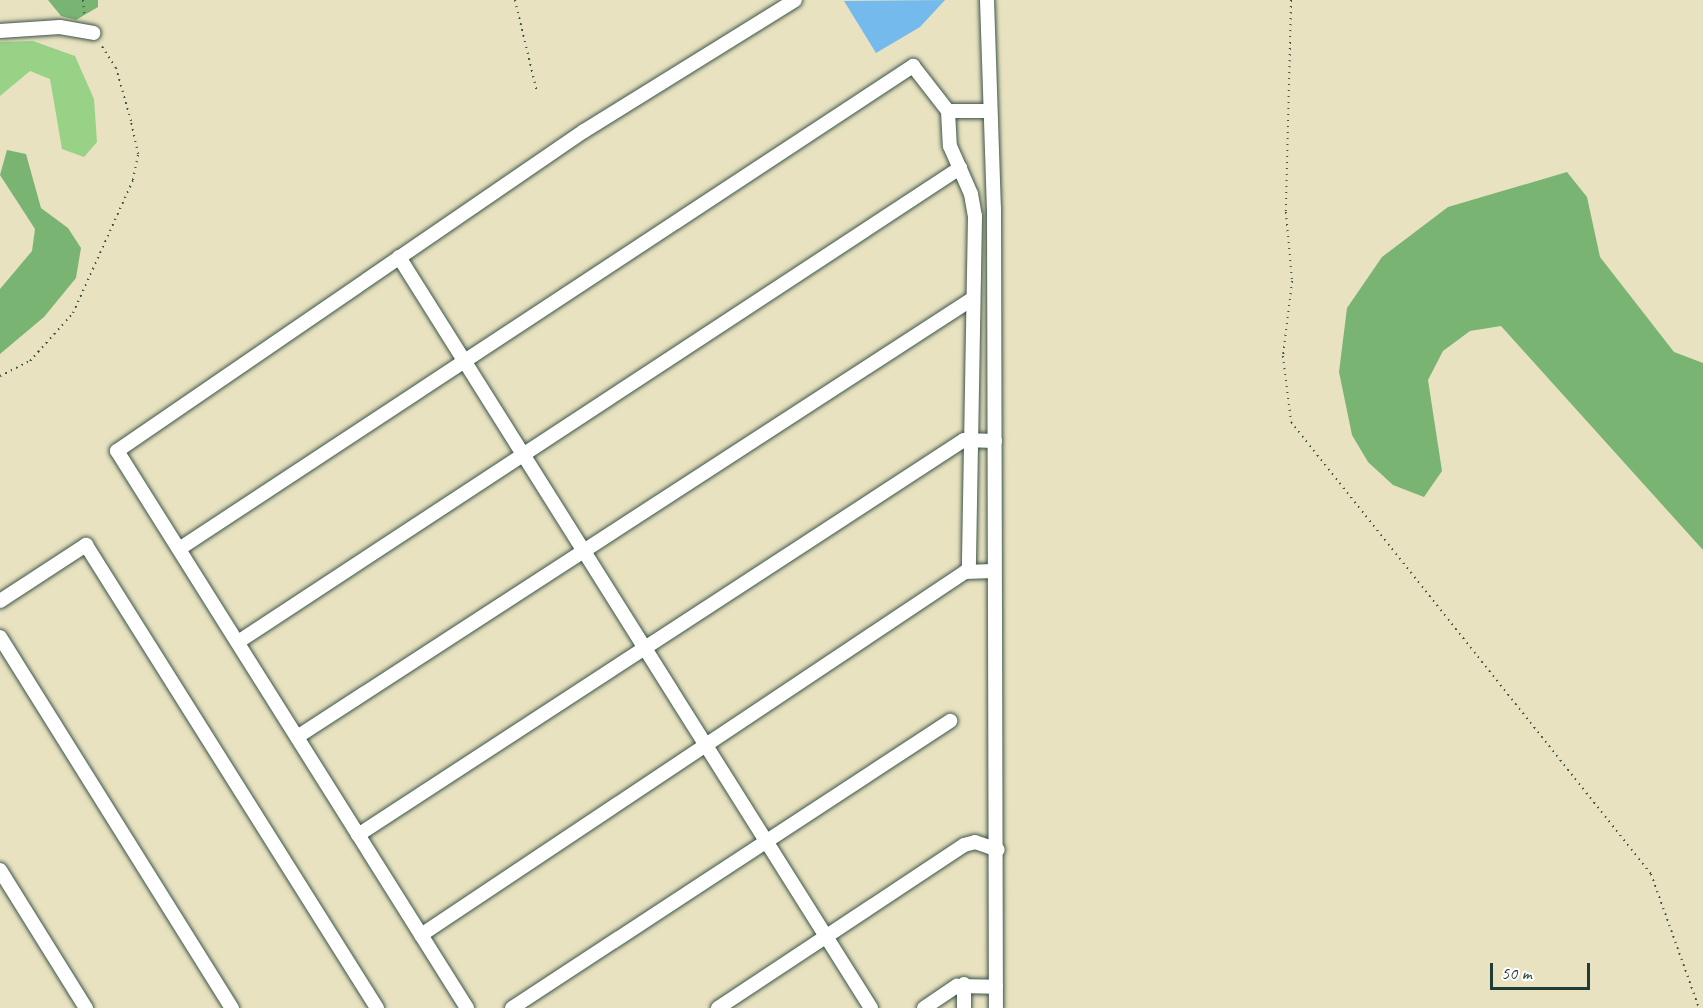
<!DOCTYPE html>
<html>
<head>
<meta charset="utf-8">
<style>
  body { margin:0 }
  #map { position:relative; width:1703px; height:1008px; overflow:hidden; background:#e8e2c0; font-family:Caveat,sans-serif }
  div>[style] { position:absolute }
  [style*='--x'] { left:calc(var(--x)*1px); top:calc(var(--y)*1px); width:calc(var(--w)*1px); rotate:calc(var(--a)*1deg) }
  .green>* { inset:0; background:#97d286 }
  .forest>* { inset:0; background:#79b473 }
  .water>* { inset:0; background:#75baec }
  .path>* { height:2px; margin-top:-1px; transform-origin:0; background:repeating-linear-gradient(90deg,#3d5649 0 1.5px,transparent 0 6px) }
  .roads { filter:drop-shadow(0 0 2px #3d5649) drop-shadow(0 0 2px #3d5649) }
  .minor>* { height:14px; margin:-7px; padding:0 7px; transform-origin:7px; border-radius:7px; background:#fff }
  span { translate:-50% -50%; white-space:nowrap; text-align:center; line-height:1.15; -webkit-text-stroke:6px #fff; paint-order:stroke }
  .scale { position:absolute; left:1490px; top:963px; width:100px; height:27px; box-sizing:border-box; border:3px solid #1f3d34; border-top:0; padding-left:8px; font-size:18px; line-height:21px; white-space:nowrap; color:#1f3d34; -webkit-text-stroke:4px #fff; paint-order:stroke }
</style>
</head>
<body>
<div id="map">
  <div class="green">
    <div style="clip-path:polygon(33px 41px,75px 56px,94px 99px,97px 142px,84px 157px,62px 149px,50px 79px,30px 71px,0 96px,0 42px)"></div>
  </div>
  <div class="forest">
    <div style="clip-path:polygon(48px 0,98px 0,98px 7px,76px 20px,61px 16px)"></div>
    <div style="clip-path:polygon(7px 150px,26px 154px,41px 208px,68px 228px,81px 248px,76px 278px,44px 317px,0 354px,0 289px,32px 251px,35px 229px,0 175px)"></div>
    <div style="clip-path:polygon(1567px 172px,1587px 197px,1600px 257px,1674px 352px,1703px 363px,1703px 550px,1501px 326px,1470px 331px,1443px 351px,1428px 380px,1442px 471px,1424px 497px,1393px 485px,1368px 462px,1352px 435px,1339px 372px,1347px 308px,1382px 257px,1448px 207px)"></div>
  </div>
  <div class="water">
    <div style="clip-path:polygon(945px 0,920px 27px,876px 53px,844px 1px)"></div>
  </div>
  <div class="path">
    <div style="--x:83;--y:0;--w:18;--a:84"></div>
    <div style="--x:515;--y:0;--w:95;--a:76.6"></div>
    <div style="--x:1291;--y:0;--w:212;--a:91.4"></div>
    <div style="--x:1286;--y:212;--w:69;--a:85"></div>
    <div style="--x:1292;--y:281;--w:76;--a:96.8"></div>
    <div style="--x:1283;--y:356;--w:66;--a:83.1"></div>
    <div style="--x:1291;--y:422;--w:578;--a:51.46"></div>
    <div style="--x:1651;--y:874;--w:142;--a:70.3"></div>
    <div style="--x:0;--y:376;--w:34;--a:-27"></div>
    <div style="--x:30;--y:361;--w:64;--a:-48.1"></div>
    <div style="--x:73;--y:313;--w:146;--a:-65.7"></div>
    <div style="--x:133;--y:180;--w:26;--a:-79"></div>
    <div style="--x:138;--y:154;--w:34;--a:-102"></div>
    <div style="--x:131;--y:121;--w:55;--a:-105.8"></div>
    <div style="--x:116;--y:68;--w:30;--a:-123"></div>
  </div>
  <div class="roads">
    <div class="minor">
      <div style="--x:987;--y:0;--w:208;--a:88.1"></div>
      <div style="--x:994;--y:208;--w:800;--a:89.86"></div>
      <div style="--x:0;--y:31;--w:60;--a:-3.8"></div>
      <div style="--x:60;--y:27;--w:34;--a:10"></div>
      <div style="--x:948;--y:111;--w:39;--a:0"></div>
      <div style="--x:399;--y:257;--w:887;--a:57.85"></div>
      <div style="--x:179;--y:549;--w:879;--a:-33.35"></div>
      <div style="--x:913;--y:66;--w:57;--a:52.1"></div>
      <div style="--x:948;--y:111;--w:35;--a:87"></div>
      <div style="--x:950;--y:146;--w:52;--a:66.4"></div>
      <div style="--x:971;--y:194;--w:22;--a:80"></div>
      <div style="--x:975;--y:216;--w:354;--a:91"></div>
      <div style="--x:0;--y:601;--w:103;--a:-33.1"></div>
      <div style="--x:86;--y:545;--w:547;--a:57.85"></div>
      <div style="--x:0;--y:637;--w:438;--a:58"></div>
      <div style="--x:238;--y:642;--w:864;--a:-33.29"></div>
      <div style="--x:297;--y:737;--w:805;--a:-32.98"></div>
      <div style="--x:358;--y:835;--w:723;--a:-33.1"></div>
      <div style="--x:964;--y:440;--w:31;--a:2"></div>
      <div style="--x:0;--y:870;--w:163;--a:58.1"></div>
      <div style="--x:421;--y:935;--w:654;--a:-33.71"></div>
      <div style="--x:965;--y:572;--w:28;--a:-2"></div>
      <div style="--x:467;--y:1008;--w:658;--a:-122.14"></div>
      <div style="--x:117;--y:451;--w:566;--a:-34.42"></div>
      <div style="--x:584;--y:131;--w:248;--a:-31.8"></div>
      <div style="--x:512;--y:1008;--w:524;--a:-33.23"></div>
      <div style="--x:718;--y:1008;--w:295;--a:-33.5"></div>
      <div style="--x:964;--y:845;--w:11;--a:-15"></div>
      <div style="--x:975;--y:842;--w:24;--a:19"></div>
      <div style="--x:924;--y:1008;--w:40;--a:-34"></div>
      <div style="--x:957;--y:986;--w:39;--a:1"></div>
      <div style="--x:964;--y:1008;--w:24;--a:-90"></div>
    </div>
  </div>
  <div class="scale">50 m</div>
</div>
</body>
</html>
